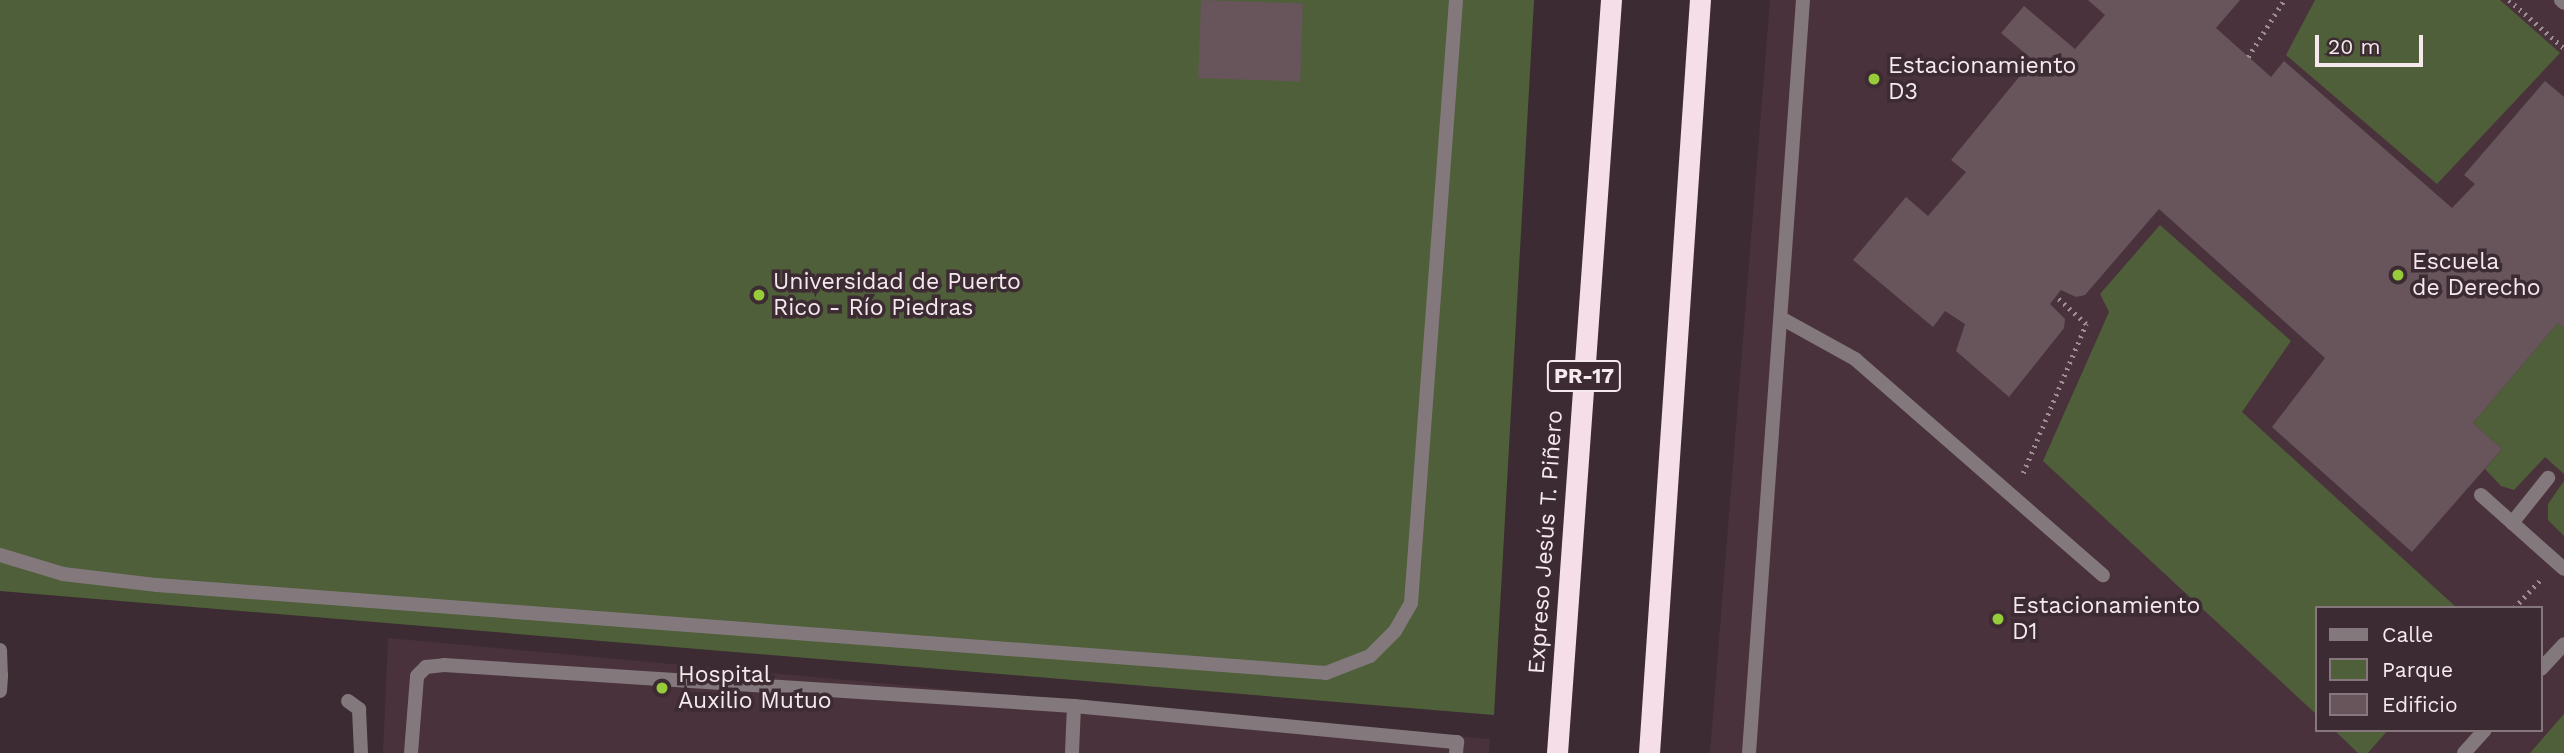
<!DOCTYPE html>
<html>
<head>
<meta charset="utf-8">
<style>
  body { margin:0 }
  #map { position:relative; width:2564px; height:753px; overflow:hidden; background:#3c2b32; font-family:"Work Sans",sans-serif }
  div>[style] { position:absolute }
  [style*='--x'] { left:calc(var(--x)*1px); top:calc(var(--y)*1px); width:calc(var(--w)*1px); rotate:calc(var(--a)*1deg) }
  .built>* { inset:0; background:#4a323c }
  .green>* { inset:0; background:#4f5f3a }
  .building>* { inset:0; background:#68555c; transform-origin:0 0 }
  .path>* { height:4.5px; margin-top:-2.25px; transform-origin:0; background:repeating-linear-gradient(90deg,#9c8e94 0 2px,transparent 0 7px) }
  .service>* { height:14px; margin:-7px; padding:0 7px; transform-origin:7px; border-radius:7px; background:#83797d }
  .minor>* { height:14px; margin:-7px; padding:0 7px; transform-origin:7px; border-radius:7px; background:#83797d }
  .motorway>* { height:21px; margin:-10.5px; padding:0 10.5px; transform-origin:10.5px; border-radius:10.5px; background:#f5dee7 }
  .dots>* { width:19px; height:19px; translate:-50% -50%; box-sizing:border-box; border:4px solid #3c2b32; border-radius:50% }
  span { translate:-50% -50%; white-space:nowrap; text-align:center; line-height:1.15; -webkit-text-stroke:7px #3c2b32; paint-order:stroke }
  .shield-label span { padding:2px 5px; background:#3c2b32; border:2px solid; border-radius:5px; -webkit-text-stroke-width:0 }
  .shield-label { font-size:21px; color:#f5e9ee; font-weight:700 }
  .poi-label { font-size:23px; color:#f5e9ee }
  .left { translate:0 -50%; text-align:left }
  .street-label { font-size:23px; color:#f5e9ee }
  .legend { position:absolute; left:2315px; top:606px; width:228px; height:126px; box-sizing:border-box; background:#3c2b32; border:2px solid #86777d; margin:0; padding:9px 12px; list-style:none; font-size:21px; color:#f5e9ee }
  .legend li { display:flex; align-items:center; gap:14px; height:35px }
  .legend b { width:35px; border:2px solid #86777d }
  .scale { position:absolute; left:2315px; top:35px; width:108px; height:32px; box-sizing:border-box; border:4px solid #f5e9ee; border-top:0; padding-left:9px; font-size:21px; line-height:24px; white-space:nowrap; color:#f5e9ee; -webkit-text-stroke:5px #3c2b32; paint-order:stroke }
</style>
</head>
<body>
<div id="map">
  <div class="built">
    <div style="clip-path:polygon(evenodd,1770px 0,2564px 0,2564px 753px,1710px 753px,1770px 0,2317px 608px,2541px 608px,2541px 730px,2317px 730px,2317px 608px)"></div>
    <div style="clip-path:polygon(388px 638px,1490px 739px,1489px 753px,383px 753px)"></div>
  </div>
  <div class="green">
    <div style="clip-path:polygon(0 0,1534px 0,1494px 715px,0 591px)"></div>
    <div style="clip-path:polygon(2315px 0,2500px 0,2560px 53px,2437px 184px,2286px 55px)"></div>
    <div style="clip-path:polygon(2160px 225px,2291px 341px,2242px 412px,2457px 608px,2317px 608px,2317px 715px,2043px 461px,2109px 312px,2100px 294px)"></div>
    <div style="clip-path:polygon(2558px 323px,2564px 328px,2564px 474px,2545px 457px,2514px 490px,2501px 486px,2485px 469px,2502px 449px,2473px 423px)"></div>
    <div style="clip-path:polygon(2564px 481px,2564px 536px,2548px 520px,2548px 504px)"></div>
    <div style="clip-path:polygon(2564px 714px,2564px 753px,2530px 753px)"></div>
    <div style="clip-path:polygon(2334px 730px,2388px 730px,2368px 753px,2358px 753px)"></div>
  </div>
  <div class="building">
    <div style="left:1201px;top:0;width:102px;height:78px;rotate:2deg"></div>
    <div style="clip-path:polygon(2088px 0,2240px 0,2216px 28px,2271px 77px,2284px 61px,2452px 208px,2475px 184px,2464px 175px,2545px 81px,2564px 97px,2564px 328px,2558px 323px,2473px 423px,2502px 449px,2412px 552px,2272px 427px,2325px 358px,2159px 209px,2085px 295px,2076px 297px,2061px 290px,2050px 304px,2065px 319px,2064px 328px,2009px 397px,1956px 351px,1965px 324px,1945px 311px,1933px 327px,1853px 260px,1906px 197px,1928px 216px,1966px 172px,1951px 160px,2033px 60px,2001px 33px,2024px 6px,2075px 49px,2105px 15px)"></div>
  </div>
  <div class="path">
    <div style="--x:2509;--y:0;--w:73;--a:41.1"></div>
    <div style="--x:2248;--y:57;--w:67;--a:-57.7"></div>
    <div style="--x:2023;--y:473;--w:162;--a:-67.1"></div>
    <div style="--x:2086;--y:324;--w:40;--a:-138"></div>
    <div style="--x:2514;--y:608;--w:38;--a:-47"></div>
  </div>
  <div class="service">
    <div style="--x:1781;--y:318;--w:85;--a:29"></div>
    <div style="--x:1855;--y:359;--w:329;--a:41.1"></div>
    <div style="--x:2481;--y:495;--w:111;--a:41.7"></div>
    <div style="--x:2512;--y:523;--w:58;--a:-51.3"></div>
    <div style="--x:0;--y:555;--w:66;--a:16.8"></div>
    <div style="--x:63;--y:574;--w:95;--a:6.7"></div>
    <div style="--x:157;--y:585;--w:1172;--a:4.3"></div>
    <div style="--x:1326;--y:673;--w:47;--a:-21.1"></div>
    <div style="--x:1370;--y:656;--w:35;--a:-45"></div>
    <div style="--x:1395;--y:631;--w:32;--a:-60"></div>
    <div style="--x:1411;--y:603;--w:605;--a:-85.73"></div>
    <div style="--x:0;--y:691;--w:16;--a:-86"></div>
    <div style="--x:348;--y:701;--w:14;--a:36"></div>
    <div style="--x:359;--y:709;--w:44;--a:87.4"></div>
    <div style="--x:411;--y:753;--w:77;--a:-85.5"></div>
    <div style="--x:417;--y:676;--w:13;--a:-45"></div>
    <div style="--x:426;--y:667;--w:18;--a:-6"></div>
    <div style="--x:444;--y:665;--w:631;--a:3.72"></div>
    <div style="--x:1074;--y:706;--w:385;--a:5.4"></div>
    <div style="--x:1457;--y:742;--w:11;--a:95"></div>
    <div style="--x:1072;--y:753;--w:47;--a:-87.6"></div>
    <div style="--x:1749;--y:753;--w:755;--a:-85.9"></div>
  </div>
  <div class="minor">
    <div style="--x:2561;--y:0;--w:4;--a:45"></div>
    <div style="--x:0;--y:650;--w:25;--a:88"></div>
    <div style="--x:2541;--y:669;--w:34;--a:-47"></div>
    <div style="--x:2464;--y:753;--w:31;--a:-48"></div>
  </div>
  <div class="motorway">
    <div style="--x:1557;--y:753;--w:755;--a:-85.9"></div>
    <div style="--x:1649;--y:753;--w:755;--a:-86.13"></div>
  </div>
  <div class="dots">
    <div style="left:1874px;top:79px;background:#96cc39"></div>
    <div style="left:2398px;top:275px;background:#96cc39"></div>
    <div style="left:759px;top:295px;background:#96cc39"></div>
    <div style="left:1998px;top:619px;background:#96cc39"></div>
    <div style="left:662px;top:688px;background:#96cc39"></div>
  </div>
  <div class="shield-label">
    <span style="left:1584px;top:376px">PR-17</span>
  </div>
  <div class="poi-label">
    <span class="left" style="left:1888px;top:79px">Estacionamiento<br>D3</span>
    <span class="left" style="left:2412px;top:275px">Escuela<br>de Derecho</span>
    <span class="left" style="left:773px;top:295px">Universidad de Puerto<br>Rico - Río Piedras</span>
    <span class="left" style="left:2012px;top:619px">Estacionamiento<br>D1</span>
    <span class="left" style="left:678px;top:688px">Hospital<br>Auxilio Mutuo</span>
  </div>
  <div class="street-label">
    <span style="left:1546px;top:542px;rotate:-86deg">Expreso Jesús T. Piñero</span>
  </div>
  <ul class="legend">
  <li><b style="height:9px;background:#83797d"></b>Calle</li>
  <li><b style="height:19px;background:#4f5f3a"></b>Parque</li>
  <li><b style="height:19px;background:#68555c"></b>Edificio</li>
  </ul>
  <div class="scale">20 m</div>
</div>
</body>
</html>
